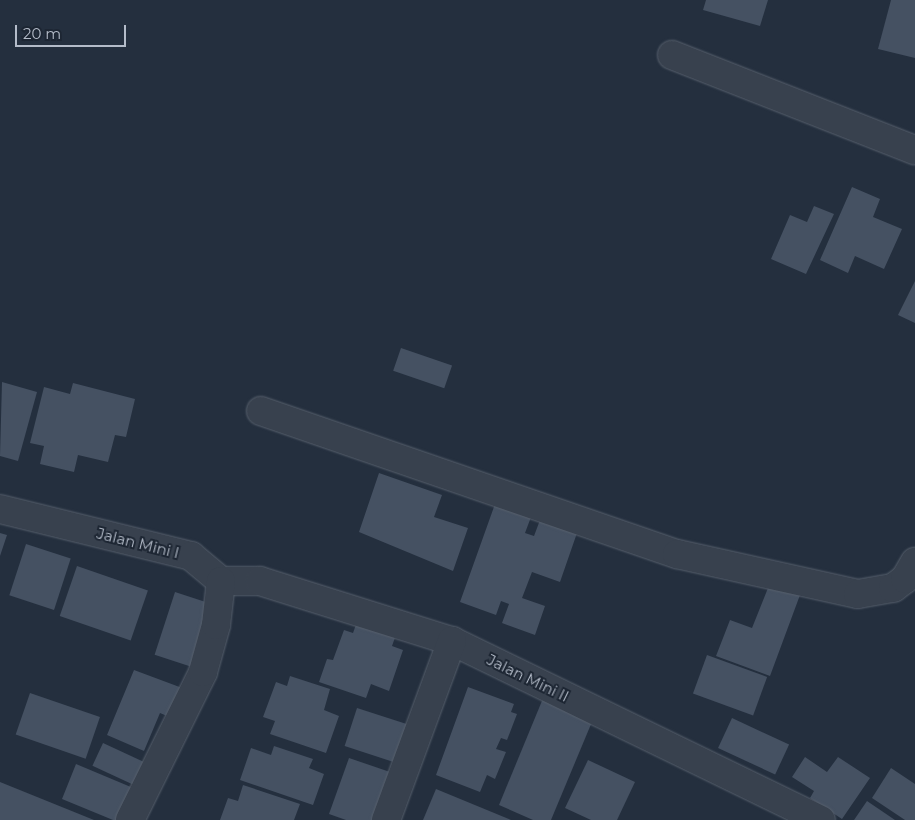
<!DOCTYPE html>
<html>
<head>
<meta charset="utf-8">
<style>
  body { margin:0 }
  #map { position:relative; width:915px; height:820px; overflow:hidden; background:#242f3e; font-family:Montserrat,sans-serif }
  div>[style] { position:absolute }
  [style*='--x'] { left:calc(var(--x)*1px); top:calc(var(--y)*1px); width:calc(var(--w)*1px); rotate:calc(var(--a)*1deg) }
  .building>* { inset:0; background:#455162; transform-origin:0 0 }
  .roads { filter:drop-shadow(0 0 1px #565f6c) drop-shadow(0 0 1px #565f6c) }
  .minor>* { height:28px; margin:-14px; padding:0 14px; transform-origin:14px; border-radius:14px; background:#38414e }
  span { translate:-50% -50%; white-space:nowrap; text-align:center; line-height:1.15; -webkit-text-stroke:4px #1d2633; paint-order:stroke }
  .street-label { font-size:15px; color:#b4bcc9 }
  .scale { position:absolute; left:15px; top:25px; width:111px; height:22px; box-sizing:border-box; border:2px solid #b4bcc9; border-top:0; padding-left:6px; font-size:15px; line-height:18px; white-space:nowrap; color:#b4bcc9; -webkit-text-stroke:4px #1d2633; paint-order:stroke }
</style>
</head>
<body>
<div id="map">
  <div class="building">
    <div style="clip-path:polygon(706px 0,768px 0,760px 26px,703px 10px)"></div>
    <div style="clip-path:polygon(891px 0,915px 0,915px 58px,878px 49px)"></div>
    <div style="clip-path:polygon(852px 187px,880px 199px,873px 217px,902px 229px,884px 269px,855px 256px,848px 273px,820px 260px)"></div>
    <div style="clip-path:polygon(814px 206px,834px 214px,806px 274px,771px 259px,790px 215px,807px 222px)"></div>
    <div style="clip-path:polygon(915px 281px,915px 323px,898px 315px)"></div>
    <div style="left:401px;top:348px;width:54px;height:24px;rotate:19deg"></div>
    <div style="clip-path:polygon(2px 382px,37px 392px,18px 461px,0 456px)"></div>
    <div style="clip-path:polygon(73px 383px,135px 399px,126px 437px,115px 435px,108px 462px,78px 455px,74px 472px,40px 464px,44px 446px,30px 443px,44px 387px,70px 394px)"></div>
    <div style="clip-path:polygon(379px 473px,442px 495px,434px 517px,468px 528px,453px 571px,359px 532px)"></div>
    <div style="clip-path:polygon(495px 504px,531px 517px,525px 533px,534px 536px,540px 520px,577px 533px,560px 582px,532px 572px,522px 598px,545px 606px,535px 635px,502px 623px,509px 604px,501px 601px,496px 615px,460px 602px)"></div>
    <div style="clip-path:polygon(0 533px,7px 535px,0 556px)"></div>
    <div style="left:26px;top:544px;width:47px;height:54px;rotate:18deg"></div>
    <div style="left:77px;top:566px;width:75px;height:53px;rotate:19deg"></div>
    <div style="clip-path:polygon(770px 583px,800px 595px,770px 676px,716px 656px,730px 620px,752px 628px)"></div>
    <div style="left:175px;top:592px;width:41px;height:66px;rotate:18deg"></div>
    <div style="clip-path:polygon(359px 616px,398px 629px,392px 646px,403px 650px,389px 691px,371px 684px,366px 698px,319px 682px,327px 659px,333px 660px,344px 630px,353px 633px)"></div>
    <div style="left:707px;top:655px;width:64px;height:41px;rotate:20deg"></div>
    <div style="clip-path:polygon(134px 670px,193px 692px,181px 722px,160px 713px,144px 751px,107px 735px)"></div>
    <div style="clip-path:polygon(290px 676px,330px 689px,324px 710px,339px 716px,326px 753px,270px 734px,275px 721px,263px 717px,276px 682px,287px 686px)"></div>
    <div style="clip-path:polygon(468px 687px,514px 704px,511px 712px,517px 714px,507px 740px,501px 738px,496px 749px,506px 752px,495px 779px,487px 775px,480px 792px,436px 775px)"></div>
    <div style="left:30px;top:693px;width:74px;height:44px;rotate:19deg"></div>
    <div style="clip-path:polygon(544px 696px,594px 717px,551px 820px,533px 820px,499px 805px)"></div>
    <div style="left:357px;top:708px;width:57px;height:40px;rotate:18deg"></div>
    <div style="left:732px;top:718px;width:63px;height:33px;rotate:25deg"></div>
    <div style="left:103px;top:743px;width:47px;height:25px;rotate:25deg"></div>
    <div style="clip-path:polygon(274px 746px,313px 759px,309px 768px,324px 774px,313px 805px,240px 780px,251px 748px,271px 755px)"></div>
    <div style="clip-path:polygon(805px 757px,827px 772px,838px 757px,870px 778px,842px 819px,810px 798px,814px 791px,792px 777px)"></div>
    <div style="clip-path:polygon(349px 758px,390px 772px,373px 820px,346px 820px,329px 814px)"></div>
    <div style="clip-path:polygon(588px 760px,635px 782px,617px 820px,591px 820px,565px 808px)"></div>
    <div style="clip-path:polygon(76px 764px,138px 790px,126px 820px,113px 820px,62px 799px)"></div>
    <div style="clip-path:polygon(891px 768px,915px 784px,915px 820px,905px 820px,872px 798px)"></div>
    <div style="clip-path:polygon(0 782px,94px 820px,0 820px)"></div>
    <div style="clip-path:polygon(243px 785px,300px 804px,294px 820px,220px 820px,228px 798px,238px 801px)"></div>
    <div style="clip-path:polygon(436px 789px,511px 820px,423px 820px)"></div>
    <div style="clip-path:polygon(867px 801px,895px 820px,854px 820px)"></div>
  </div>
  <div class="roads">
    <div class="minor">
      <div style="--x:672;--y:55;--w:261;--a:21.4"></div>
      <div style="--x:261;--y:411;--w:440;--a:19"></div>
      <div style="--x:677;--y:554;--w:185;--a:12.5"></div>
      <div style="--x:858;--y:594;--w:36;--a:-10"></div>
      <div style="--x:893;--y:588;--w:15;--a:-37"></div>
      <div style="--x:905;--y:579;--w:20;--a:-60"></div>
      <div style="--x:0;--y:509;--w:197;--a:13.8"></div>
      <div style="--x:191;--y:556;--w:39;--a:40"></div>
      <div style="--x:221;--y:581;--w:39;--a:0"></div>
      <div style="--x:260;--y:581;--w:201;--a:17.4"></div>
      <div style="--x:452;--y:641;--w:410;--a:25.9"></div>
      <div style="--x:130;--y:820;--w:165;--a:-63.7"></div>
      <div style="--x:203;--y:672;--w:49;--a:-74.5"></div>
      <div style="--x:216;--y:625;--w:44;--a:-83.5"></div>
      <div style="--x:386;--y:820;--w:191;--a:-69.8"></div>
    </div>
  </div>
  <div class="street-label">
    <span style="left:138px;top:543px;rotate:14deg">Jalan Mini I</span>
    <span style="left:528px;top:678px;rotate:26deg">Jalan Mini II</span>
  </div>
  <div class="scale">20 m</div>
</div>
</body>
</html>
